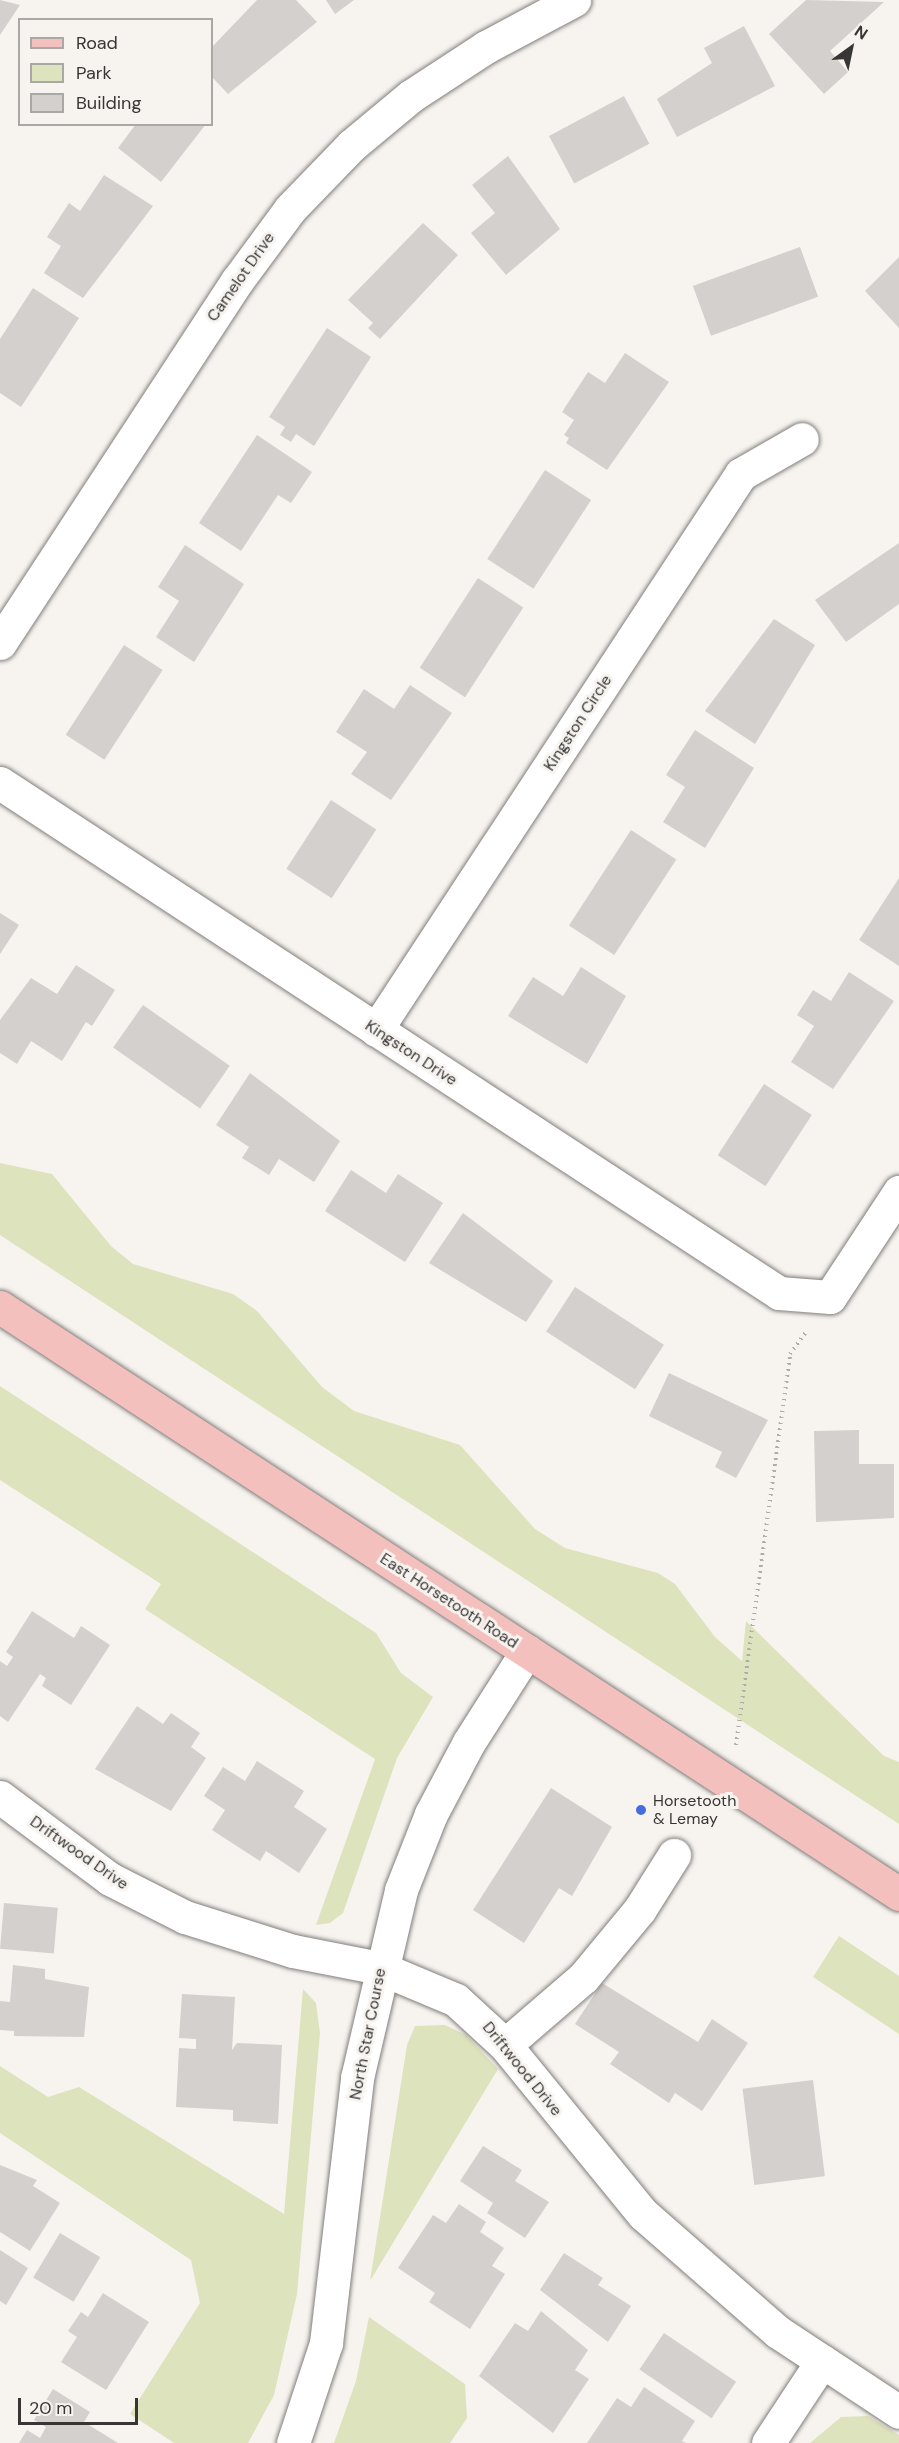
<!DOCTYPE html>
<html>
<head>
<meta charset="utf-8">
<style>
  body { margin:0 }
  #map { position:relative; width:899px; height:2443px; overflow:hidden; background:#f7f4f0; font-family:"DM Sans",sans-serif }
  div>[style] { position:absolute }
  [style*='--x'] { left:calc(var(--x)*1px); top:calc(var(--y)*1px); width:calc(var(--w)*1px); rotate:calc(var(--a)*1deg) }
  .green>* { inset:0; background:#dde3bc }
  .building>* { inset:0; background:#d3d0cd; transform-origin:0 0 }
  .path>* { height:4px; margin-top:-2px; transform-origin:0; background:repeating-linear-gradient(90deg,#afadaa 0 1.5px,transparent 0 6px) }
  .roads { filter:drop-shadow(0 0 2px #817e7b) drop-shadow(0 0 2px #817e7b) }
  .minor>* { height:33px; margin:-16.5px; padding:0 16.5px; transform-origin:16.5px; border-radius:16.5px; background:#fff }
  .major>* { height:33px; margin:-16.5px; padding:0 16.5px; transform-origin:16.5px; border-radius:16.5px; background:#f3c0be }
  .dots>* { width:16px; height:16px; translate:-50% -50%; box-sizing:border-box; border:3px solid #f7f4f0; border-radius:50% }
  span { translate:-50% -50%; white-space:nowrap; text-align:center; line-height:1.15; -webkit-text-stroke:6px #f7f4f0; paint-order:stroke }
  .street-label { font-size:16px; color:#373635 }
  .poi-label { font-size:16px; color:#373635 }
  .left { translate:0 -50%; text-align:left }
  .legend { position:absolute; left:18px; top:18px; width:195px; height:108px; box-sizing:border-box; background:#f7f4f0; border:2px solid #aaa8a5; margin:0; padding:8px 10px; list-style:none; font-size:18px; color:#373635 }
  .legend li { display:flex; align-items:center; gap:12px; height:30px }
  .legend b { width:30px; border:2px solid #aaa8a5 }
  .north { position:absolute; left:821px; top:18px; width:60px; height:60px; -webkit-text-stroke:4px #f7f4f0; paint-order:stroke; rotate:33deg; font-size:16px; font-weight:700; line-height:24px; text-align:center; color:#373635 }
  .north::after { content:''; display:block; margin:auto; width:21px; height:27px; background:#373635; clip-path:polygon(50% 0,100% 100%,50% 72%,0 100%) }
  .scale { position:absolute; left:18px; top:2398px; width:120px; height:27px; box-sizing:border-box; border:3px solid #373635; border-top:0; padding-left:8px; font-size:18px; line-height:21px; white-space:nowrap; color:#373635; -webkit-text-stroke:4px #f7f4f0; paint-order:stroke }
</style>
</head>
<body>
<div id="map">
  <div class="green">
    <div style="clip-path:polygon(0 1163px,52px 1174px,111px 1246px,133px 1264px,233px 1294px,257px 1311px,322px 1387px,354px 1411px,460px 1445px,535px 1529px,565px 1548px,658px 1573px,675px 1584px,715px 1637px,742px 1661px,746px 1621px,884px 1756px,899px 1762px,899px 1824px,0 1235px)"></div>
    <div style="clip-path:polygon(0 1386px,376px 1633px,401px 1673px,433px 1697px,397px 1758px,343px 1913px,330px 1923px,316px 1925px,375px 1759px,145px 1609px,161px 1584px,0 1480px)"></div>
    <div style="clip-path:polygon(839px 1936px,899px 1976px,899px 2034px,813px 1977px)"></div>
    <div style="clip-path:polygon(303px 1989px,316px 2003px,320px 2033px,297px 2294px,274px 2395px,248px 2443px,174px 2443px,130px 2414px,200px 2303px,191px 2260px,0 2133px,0 2066px,48px 2097px,79px 2087px,284px 2214px)"></div>
    <div style="clip-path:polygon(445px 2025px,466px 2035px,498px 2069px,370px 2281px,407px 2045px,415px 2026px)"></div>
    <div style="clip-path:polygon(369px 2317px,465px 2384px,467px 2418px,450px 2443px,334px 2443px,356px 2381px)"></div>
    <div style="clip-path:polygon(868px 2416px,899px 2435px,899px 2443px,810px 2443px,841px 2417px)"></div>
  </div>
  <div class="building">
    <div style="clip-path:polygon(0 0,20px 5px,0 35px)"></div>
    <div style="clip-path:polygon(257px 0,296px 0,317px 22px,228px 94px,212px 77px,212px 47px)"></div>
    <div style="clip-path:polygon(326px 0,354px 0,335px 14px)"></div>
    <div style="clip-path:polygon(806px 0,884px 2px,830px 51px,848px 72px,824px 94px,769px 34px)"></div>
    <div style="clip-path:polygon(744px 26px,775px 86px,677px 137px,657px 99px,712px 63px,704px 48px)"></div>
    <div style="left:624px;top:96px;width:54px;height:85px;rotate:62deg"></div>
    <div style="clip-path:polygon(136px 124px,206px 124px,161px 182px,118px 148px)"></div>
    <div style="clip-path:polygon(508px 156px,560px 229px,506px 275px,471px 233px,495px 213px,472px 185px)"></div>
    <div style="clip-path:polygon(104px 175px,153px 206px,83px 298px,44px 273px,61px 246px,47px 237px,69px 203px,80px 211px)"></div>
    <div style="clip-path:polygon(423px 223px,458px 255px,380px 339px,368px 328px,373px 323px,348px 300px)"></div>
    <div style="left:800px;top:247px;width:53px;height:114px;rotate:70deg"></div>
    <div style="clip-path:polygon(899px 257px,899px 328px,865px 291px)"></div>
    <div style="clip-path:polygon(33px 288px,79px 318px,21px 407px,0 393px,0 339px)"></div>
    <div style="clip-path:polygon(327px 328px,371px 357px,314px 446px,296px 434px,291px 442px,280px 435px,285px 427px,269px 417px)"></div>
    <div style="clip-path:polygon(625px 353px,669px 382px,607px 470px,566px 443px,569px 438px,564px 435px,574px 420px,562px 412px,588px 372px,605px 383px)"></div>
    <div style="clip-path:polygon(257px 435px,312px 472px,291px 503px,278px 495px,241px 551px,199px 523px)"></div>
    <div style="left:545px;top:470px;width:55px;height:106px;rotate:33deg"></div>
    <div style="clip-path:polygon(899px 543px,899px 604px,846px 642px,815px 600px)"></div>
    <div style="clip-path:polygon(185px 545px,244px 584px,194px 662px,156px 637px,179px 601px,158px 587px)"></div>
    <div style="left:478px;top:578px;width:54px;height:107px;rotate:33deg"></div>
    <div style="clip-path:polygon(774px 619px,815px 645px,755px 744px,705px 711px)"></div>
    <div style="left:124px;top:645px;width:46px;height:107px;rotate:33deg"></div>
    <div style="clip-path:polygon(410px 685px,452px 713px,391px 800px,351px 774px,367px 752px,336px 732px,364px 689px,394px 709px)"></div>
    <div style="clip-path:polygon(695px 730px,754px 768px,705px 848px,663px 822px,685px 787px,666px 775px)"></div>
    <div style="left:331px;top:800px;width:54px;height:82px;rotate:33deg"></div>
    <div style="left:631px;top:830px;width:54px;height:114px;rotate:33deg"></div>
    <div style="clip-path:polygon(899px 878px,899px 966px,859px 940px)"></div>
    <div style="clip-path:polygon(0 913px,19px 925px,0 954px)"></div>
    <div style="clip-path:polygon(76px 965px,115px 990px,92px 1026px,86px 1022px,62px 1061px,31px 1041px,17px 1064px,0 1053px,0 1020px,31px 978px,57px 994px)"></div>
    <div style="clip-path:polygon(581px 967px,626px 996px,587px 1064px,508px 1016px,533px 977px,563px 996px)"></div>
    <div style="clip-path:polygon(849px 972px,894px 1001px,833px 1089px,791px 1062px,814px 1026px,797px 1015px,813px 990px,831px 1001px)"></div>
    <div style="left:143px;top:1005px;width:106px;height:52px;rotate:35deg"></div>
    <div style="clip-path:polygon(250px 1073px,340px 1141px,314px 1182px,279px 1159px,269px 1175px,242px 1158px,249px 1147px,216px 1125px)"></div>
    <div style="left:764px;top:1084px;width:57px;height:85px;rotate:33deg"></div>
    <div style="clip-path:polygon(351px 1170px,386px 1193px,398px 1174px,443px 1203px,405px 1262px,325px 1211px)"></div>
    <div style="clip-path:polygon(463px 1213px,553px 1281px,526px 1322px,429px 1263px)"></div>
    <div style="left:575px;top:1287px;width:106px;height:53px;rotate:33deg"></div>
    <div style="clip-path:polygon(669px 1373px,768px 1420px,736px 1478px,715px 1467px,722px 1452px,649px 1416px)"></div>
    <div style="clip-path:polygon(859px 1430px,859px 1464px,894px 1464px,894px 1518px,816px 1522px,814px 1431px)"></div>
    <div style="clip-path:polygon(32px 1611px,74px 1638px,81px 1626px,110px 1645px,71px 1705px,42px 1686px,46px 1678px,40px 1674px,8px 1722px,0 1716px,0 1661px,7px 1666px,13px 1657px,6px 1652px)"></div>
    <div style="clip-path:polygon(137px 1706px,163px 1724px,171px 1713px,200px 1733px,191px 1747px,206px 1758px,171px 1811px,95px 1769px)"></div>
    <div style="clip-path:polygon(257px 1761px,304px 1791px,294px 1807px,327px 1829px,299px 1873px,266px 1851px,260px 1861px,212px 1830px,225px 1810px,204px 1796px,223px 1767px,245px 1781px)"></div>
    <div style="clip-path:polygon(551px 1788px,612px 1827px,572px 1896px,559px 1888px,524px 1943px,473px 1910px)"></div>
    <div style="left:4px;top:1903px;width:54px;height:46px;rotate:5deg"></div>
    <div style="clip-path:polygon(13px 1965px,45px 1969px,45px 1979px,89px 1987px,84px 2037px,14px 2036px,14px 2031px,0 2030px,0 2001px,10px 2002px)"></div>
    <div style="clip-path:polygon(602px 1983px,698px 2042px,712px 2019px,748px 2043px,702px 2111px,675px 2093px,669px 2103px,610px 2064px,619px 2052px,575px 2024px)"></div>
    <div style="clip-path:polygon(182px 1994px,235px 1997px,232px 2050px,237px 2043px,282px 2045px,278px 2124px,233px 2121px,233px 2110px,176px 2107px,179px 2048px,196px 2049px,196px 2039px,179px 2038px)"></div>
    <div style="left:813px;top:2080px;width:97px;height:71px;rotate:83deg"></div>
    <div style="clip-path:polygon(483px 2146px,522px 2170px,515px 2181px,549px 2202px,525px 2238px,487px 2213px,493px 2203px,460px 2181px)"></div>
    <div style="clip-path:polygon(0 2165px,37px 2180px,33px 2186px,60px 2203px,30px 2251px,0 2232px)"></div>
    <div style="clip-path:polygon(459px 2204px,486px 2222px,480px 2232px,504px 2248px,492px 2266px,505px 2274px,470px 2329px,429px 2302px,435px 2293px,398px 2268px,433px 2215px,446px 2223px)"></div>
    <div style="left:60px;top:2233px;width:47px;height:52px;rotate:31deg"></div>
    <div style="clip-path:polygon(0 2250px,28px 2268px,6px 2305px,0 2301px)"></div>
    <div style="clip-path:polygon(564px 2253px,603px 2278px,598px 2285px,631px 2306px,608px 2342px,540px 2290px)"></div>
    <div style="clip-path:polygon(103px 2293px,149px 2322px,106px 2390px,61px 2362px,77px 2337px,68px 2331px,81px 2312px,88px 2317px)"></div>
    <div style="clip-path:polygon(541px 2311px,588px 2350px,575px 2370px,589px 2379px,553px 2433px,479px 2376px,515px 2323px,528px 2331px)"></div>
    <div style="left:664px;top:2333px;width:87px;height:44px;rotate:34deg"></div>
    <div style="clip-path:polygon(644px 2387px,695px 2421px,682px 2441px,686px 2443px,587px 2443px,617px 2398px,631px 2407px)"></div>
    <div style="clip-path:polygon(53px 2389px,90px 2412px,84px 2422px,118px 2443px,19px 2443px,27px 2430px,40px 2438px,46px 2427px,34px 2420px)"></div>
  </div>
  <div class="path">
    <div style="--x:736;--y:1745;--w:395;--a:-82.1"></div>
    <div style="--x:790;--y:1354;--w:27;--a:-54"></div>
  </div>
  <div class="roads">
    <div class="minor">
      <div style="--x:0;--y:643;--w:433;--a:-56.8"></div>
      <div style="--x:237;--y:281;--w:89;--a:-53.6"></div>
      <div style="--x:290;--y:209;--w:89;--a:-45.9"></div>
      <div style="--x:352;--y:145;--w:77;--a:-39.7"></div>
      <div style="--x:411;--y:96;--w:90;--a:-33.2"></div>
      <div style="--x:486;--y:47;--w:100;--a:-28.1"></div>
      <div style="--x:0;--y:783;--w:931;--a:33.21"></div>
      <div style="--x:779;--y:1293;--w:51;--a:4.5"></div>
      <div style="--x:830;--y:1297;--w:126;--a:-56.7"></div>
      <div style="--x:376;--y:1030;--w:665;--a:-56.72"></div>
      <div style="--x:741;--y:474;--w:70;--a:-29.8"></div>
      <div style="--x:0;--y:1797;--w:137;--a:36.7"></div>
      <div style="--x:110;--y:1879;--w:84;--a:26.9"></div>
      <div style="--x:185;--y:1917;--w:113;--a:17.5"></div>
      <div style="--x:293;--y:1951;--w:89;--a:11.1"></div>
      <div style="--x:380;--y:1968;--w:82;--a:22.8"></div>
      <div style="--x:456;--y:2000;--w:67;--a:42.6"></div>
      <div style="--x:505;--y:2045;--w:218;--a:50.8"></div>
      <div style="--x:643;--y:2214;--w:179;--a:41.2"></div>
      <div style="--x:778;--y:2332;--w:53;--a:33.4"></div>
      <div style="--x:505;--y:2045;--w:103;--a:-40.7"></div>
      <div style="--x:583;--y:1978;--w:89;--a:-50.4"></div>
      <div style="--x:640;--y:1909;--w:64;--a:-57.8"></div>
      <div style="--x:293;--y:2443;--w:105;--a:-71.7"></div>
      <div style="--x:326;--y:2343;--w:267;--a:-83.3"></div>
      <div style="--x:357;--y:2078;--w:193;--a:-76.8"></div>
      <div style="--x:401;--y:1890;--w:82;--a:-68.5"></div>
      <div style="--x:431;--y:1814;--w:81;--a:-62.2"></div>
      <div style="--x:469;--y:1742;--w:108;--a:-57.5"></div>
      <div style="--x:768;--y:2443;--w:98;--a:-56.6"></div>
      <div style="--x:822;--y:2361;--w:92;--a:33.5"></div>
    </div>
    <div class="major">
      <div style="--x:0;--y:1307;--w:1074;--a:33.14"></div>
    </div>
  </div>
  <div class="dots">
    <div style="left:641px;top:1810px;background:#486cdf"></div>
  </div>
  <div class="street-label">
    <span style="left:241px;top:277px;rotate:-55deg">Camelot Drive</span>
    <span style="left:578px;top:723px;rotate:-57deg">Kingston Circle</span>
    <span style="left:411px;top:1053px;rotate:33deg">Kingston Drive</span>
    <span style="left:449px;top:1601px;rotate:33deg">East Horsetooth Road</span>
    <span style="left:79px;top:1853px;rotate:35deg">Driftwood Drive</span>
    <span style="left:368px;top:2034px;rotate:-79deg">North Star Course</span>
    <span style="left:522px;top:2069px;rotate:51deg">Driftwood Drive</span>
  </div>
  <div class="poi-label">
    <span class="left" style="left:653px;top:1810px">Horsetooth<br>&amp; Lemay</span>
  </div>
  <ul class="legend">
  <li><b style="height:8px;background:#f3c0be"></b>Road</li>
  <li><b style="height:16px;background:#dde3bc"></b>Park</li>
  <li><b style="height:16px;background:#d3d0cd"></b>Building</li>
  </ul>
  <div class="north">N</div>
  <div class="scale">20 m</div>
</div>
</body>
</html>
